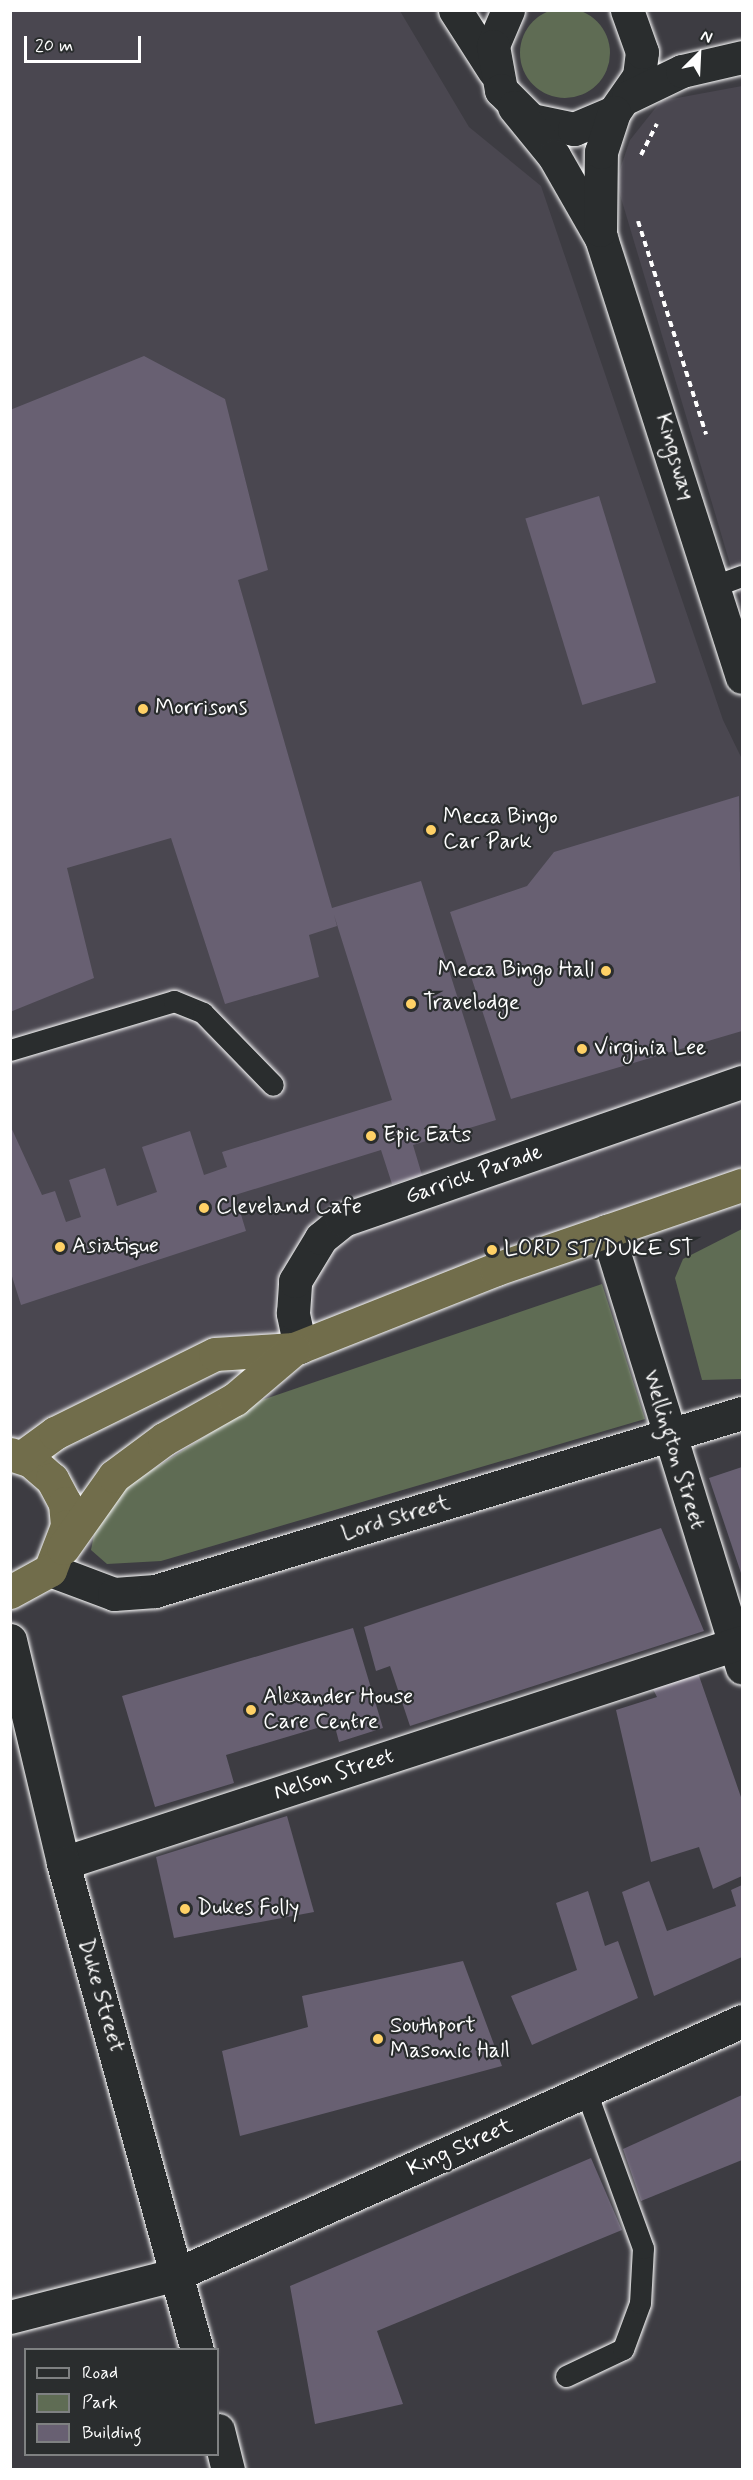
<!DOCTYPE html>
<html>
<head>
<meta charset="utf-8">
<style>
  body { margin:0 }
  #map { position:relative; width:753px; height:2480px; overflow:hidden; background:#3d3c42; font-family:Mynerve,sans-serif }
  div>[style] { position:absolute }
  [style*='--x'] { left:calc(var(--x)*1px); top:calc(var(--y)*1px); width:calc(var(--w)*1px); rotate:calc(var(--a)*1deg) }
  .built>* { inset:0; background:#4a4750 }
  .green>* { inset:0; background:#5f6c54 }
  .round { border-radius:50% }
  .building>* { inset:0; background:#686072; transform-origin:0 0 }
  .path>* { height:4px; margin-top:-2px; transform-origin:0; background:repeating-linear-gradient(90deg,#fff 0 6px,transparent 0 10.5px) }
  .roads { filter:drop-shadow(0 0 2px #fff) drop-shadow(0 0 2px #fff) }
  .lane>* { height:21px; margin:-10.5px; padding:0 10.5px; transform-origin:10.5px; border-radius:10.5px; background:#2a2d2e }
  .street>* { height:33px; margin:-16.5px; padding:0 16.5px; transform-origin:16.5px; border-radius:16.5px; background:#2a2d2e }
  .secondary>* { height:33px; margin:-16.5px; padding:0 16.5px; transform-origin:16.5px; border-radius:16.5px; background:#2a2d2e }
  .highway>* { height:33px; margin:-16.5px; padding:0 16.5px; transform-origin:16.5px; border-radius:16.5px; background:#716d4b }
  .dots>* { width:16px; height:16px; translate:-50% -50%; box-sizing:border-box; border:3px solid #2a2d2e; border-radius:50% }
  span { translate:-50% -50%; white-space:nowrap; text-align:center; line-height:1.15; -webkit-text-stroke:4.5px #2a2d2e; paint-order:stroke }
  .street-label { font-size:22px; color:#fff }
  .poi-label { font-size:22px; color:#fff }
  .left { translate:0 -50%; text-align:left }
  .right { translate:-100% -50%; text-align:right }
  .frame { position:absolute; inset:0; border:12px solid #fff; pointer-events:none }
  .legend { position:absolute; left:24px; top:2348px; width:195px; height:108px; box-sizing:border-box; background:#2a2d2e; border:2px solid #7f8182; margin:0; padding:8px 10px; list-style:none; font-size:18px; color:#fff }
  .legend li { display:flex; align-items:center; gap:12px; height:30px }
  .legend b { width:30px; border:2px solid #7f8182 }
  .north { position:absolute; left:669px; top:24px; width:60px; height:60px; -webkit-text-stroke:4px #2a2d2e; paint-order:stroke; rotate:24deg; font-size:16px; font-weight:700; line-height:24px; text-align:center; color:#fff }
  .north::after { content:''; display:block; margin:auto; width:21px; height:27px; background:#fff; clip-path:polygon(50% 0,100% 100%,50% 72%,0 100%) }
  .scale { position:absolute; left:24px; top:36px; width:117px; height:27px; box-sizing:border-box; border:3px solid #fff; border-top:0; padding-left:8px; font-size:18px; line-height:21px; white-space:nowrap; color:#fff; -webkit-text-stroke:4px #2a2d2e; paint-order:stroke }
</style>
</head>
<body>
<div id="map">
  <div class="built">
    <div style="clip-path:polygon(11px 11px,400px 11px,469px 127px,541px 186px,723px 720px,742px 759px,742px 1183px,496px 1269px,215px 1354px,11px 1456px)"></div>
    <div style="clip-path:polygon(742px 86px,742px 604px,616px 181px,630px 140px,661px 101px)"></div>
  </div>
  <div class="green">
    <div class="round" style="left:520px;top:8px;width:90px;height:90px"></div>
    <div style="clip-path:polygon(742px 1229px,742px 1379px,702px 1380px,675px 1278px,683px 1259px)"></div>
    <div style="clip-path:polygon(602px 1284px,645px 1419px,161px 1561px,107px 1564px,91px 1550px,95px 1530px,124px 1488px,262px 1400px)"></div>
  </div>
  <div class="building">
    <div style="clip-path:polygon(144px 356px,225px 399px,268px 570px,238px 580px,332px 908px,421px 881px,496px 1120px,413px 1145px,422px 1175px,392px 1184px,381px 1150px,235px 1195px,246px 1231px,21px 1305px,10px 1270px,10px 1125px,42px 1195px,55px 1191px,66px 1222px,81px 1217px,69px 1180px,105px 1168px,117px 1206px,157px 1192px,142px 1147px,190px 1131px,204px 1175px,227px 1167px,222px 1152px,392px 1100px,334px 915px,337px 926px,309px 935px,319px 977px,225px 1004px,171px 838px,67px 868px,94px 978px,10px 1012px,10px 410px)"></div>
    <div style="left:599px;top:496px;width:195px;height:77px;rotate:73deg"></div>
    <div style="clip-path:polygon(739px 796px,742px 1031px,511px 1099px,450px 912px,527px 886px,554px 852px)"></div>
    <div style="clip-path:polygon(742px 1467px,742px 1576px,709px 1478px)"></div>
    <div style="clip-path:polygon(661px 1528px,704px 1631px,410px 1726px,390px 1666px,376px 1671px,364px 1627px)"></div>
    <div style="clip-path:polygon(353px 1628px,383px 1728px,339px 1742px,334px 1723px,226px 1755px,234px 1783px,155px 1807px,122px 1696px)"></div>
    <div style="clip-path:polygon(697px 1670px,742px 1800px,742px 1876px,713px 1889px,699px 1847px,651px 1862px,616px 1710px,657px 1697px,650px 1683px)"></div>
    <div style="clip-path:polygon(287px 1816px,314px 1912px,174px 1938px,156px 1857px)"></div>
    <div style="clip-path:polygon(649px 1881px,667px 1931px,736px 1906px,731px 1890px,742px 1885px,742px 1957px,654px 1996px,622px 1892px)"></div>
    <div style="clip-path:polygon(588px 1891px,605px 1946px,618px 1941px,638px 1998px,532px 2045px,511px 1996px,577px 1970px,556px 1903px)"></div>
    <div style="clip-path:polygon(463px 1961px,502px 2066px,240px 2136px,222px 2051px,308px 2027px,302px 1996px)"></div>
    <div style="clip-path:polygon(742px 2095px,742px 2160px,641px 2201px,623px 2149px)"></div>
    <div style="clip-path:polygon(591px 2158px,622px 2230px,377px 2331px,403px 2404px,315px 2424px,290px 2286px)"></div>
  </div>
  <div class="path">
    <div style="--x:641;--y:155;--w:35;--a:-63"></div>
    <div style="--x:638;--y:221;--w:224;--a:72.3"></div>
  </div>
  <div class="roads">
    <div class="lane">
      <div style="--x:714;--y:586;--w:30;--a:-20"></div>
      <div style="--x:10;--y:1050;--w:171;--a:-16.6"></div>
      <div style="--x:174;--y:1001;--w:31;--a:22"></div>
      <div style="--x:203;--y:1013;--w:100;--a:45.8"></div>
      <div style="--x:566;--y:2376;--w:63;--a:-25.3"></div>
      <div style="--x:623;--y:2349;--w:49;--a:-69.7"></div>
      <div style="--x:640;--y:2303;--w:55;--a:-86.9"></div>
      <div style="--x:643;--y:2248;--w:167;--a:-110"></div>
    </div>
    <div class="street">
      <div style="--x:607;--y:1231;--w:457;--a:72.8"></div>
      <div style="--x:300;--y:1347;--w:35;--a:-102"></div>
      <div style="--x:293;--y:1313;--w:32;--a:-86"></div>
      <div style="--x:295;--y:1281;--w:50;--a:-58.8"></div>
      <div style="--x:321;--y:1238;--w:28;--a:-39"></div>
      <div style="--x:343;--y:1220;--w:422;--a:-19.1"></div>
      <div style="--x:50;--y:1570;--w:68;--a:20.6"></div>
      <div style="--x:114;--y:1594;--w:41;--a:-4.2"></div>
      <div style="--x:155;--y:1591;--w:613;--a:-16.87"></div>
      <div style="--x:63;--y:1863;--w:714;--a:-18.03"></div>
      <div style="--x:10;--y:2317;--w:172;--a:-14.4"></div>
      <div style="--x:177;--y:2274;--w:619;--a:-24.12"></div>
    </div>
    <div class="secondary">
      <div style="--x:455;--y:10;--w:72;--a:57.4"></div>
      <div style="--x:508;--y:10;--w:39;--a:113"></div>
      <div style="--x:493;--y:46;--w:45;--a:79.7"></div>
      <div style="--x:501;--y:90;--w:42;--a:45"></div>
      <div style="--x:531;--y:120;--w:44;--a:11.8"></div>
      <div style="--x:574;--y:129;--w:43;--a:-23"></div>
      <div style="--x:614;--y:112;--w:44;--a:-55.2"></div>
      <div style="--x:639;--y:76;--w:24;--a:-83"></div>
      <div style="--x:642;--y:52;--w:45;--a:-109.7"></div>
      <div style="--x:628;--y:97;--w:60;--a:-25.7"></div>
      <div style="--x:682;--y:71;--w:62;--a:-13.1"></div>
      <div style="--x:514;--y:107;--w:63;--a:50.8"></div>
      <div style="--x:554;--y:156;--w:95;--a:60.2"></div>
      <div style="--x:601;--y:238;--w:461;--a:72.2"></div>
      <div style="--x:600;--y:230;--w:78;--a:-89.3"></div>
      <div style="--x:601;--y:152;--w:42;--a:-72"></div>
      <div style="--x:10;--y:1640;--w:229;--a:76.6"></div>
      <div style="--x:63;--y:1863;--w:505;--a:74.62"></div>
      <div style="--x:218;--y:2430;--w:41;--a:76"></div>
    </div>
    <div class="highway">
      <div style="--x:10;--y:1454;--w:22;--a:18"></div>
      <div style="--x:31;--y:1461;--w:28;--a:41"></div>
      <div style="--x:52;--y:1479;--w:27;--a:62"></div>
      <div style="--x:65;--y:1503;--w:23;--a:85"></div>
      <div style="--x:67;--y:1526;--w:47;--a:111.1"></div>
      <div style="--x:50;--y:1570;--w:46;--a:151.2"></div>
      <div style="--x:22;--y:1457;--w:41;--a:-36"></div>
      <div style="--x:55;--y:1433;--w:178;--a:-26.3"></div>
      <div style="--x:215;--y:1354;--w:79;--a:-3.6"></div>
      <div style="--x:294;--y:1349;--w:217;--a:-21.6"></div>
      <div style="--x:496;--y:1269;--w:260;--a:-18.9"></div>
      <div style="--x:63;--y:1548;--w:88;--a:-54.7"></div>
      <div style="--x:114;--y:1476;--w:62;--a:-36.5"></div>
      <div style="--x:164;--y:1439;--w:81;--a:-29.4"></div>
      <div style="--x:235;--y:1399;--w:77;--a:-40.3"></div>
    </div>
  </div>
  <div class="dots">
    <div style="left:143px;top:709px;background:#ffd166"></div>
    <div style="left:431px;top:830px;background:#ffd166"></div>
    <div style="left:606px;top:971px;background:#ffd166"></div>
    <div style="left:411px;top:1004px;background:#ffd166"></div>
    <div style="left:582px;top:1049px;background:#ffd166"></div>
    <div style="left:371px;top:1136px;background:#ffd166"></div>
    <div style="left:204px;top:1208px;background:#ffd166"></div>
    <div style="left:60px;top:1247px;background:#ffd166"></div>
    <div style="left:492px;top:1250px;background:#ffd166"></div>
    <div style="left:251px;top:1710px;background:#ffd166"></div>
    <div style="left:185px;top:1909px;background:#ffd166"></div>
    <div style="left:378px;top:2039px;background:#ffd166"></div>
  </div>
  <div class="street-label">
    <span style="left:674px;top:457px;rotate:73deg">Kingsway</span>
    <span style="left:474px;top:1175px;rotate:-19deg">Garrick Parade</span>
    <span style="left:673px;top:1450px;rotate:73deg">Wellington Street</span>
    <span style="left:396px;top:1519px;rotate:-17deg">Lord Street</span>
    <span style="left:334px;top:1775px;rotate:-18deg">Nelson Street</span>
    <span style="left:100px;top:1996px;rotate:74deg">Duke Street</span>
    <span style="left:460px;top:2148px;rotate:-24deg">King Street</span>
  </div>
  <div class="poi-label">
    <span class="left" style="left:155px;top:709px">Morrisons</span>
    <span class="left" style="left:443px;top:830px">Mecca Bingo<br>Car Park</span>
    <span class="right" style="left:594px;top:971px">Mecca Bingo Hall</span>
    <span class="left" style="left:423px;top:1004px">Travelodge</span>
    <span class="left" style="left:594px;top:1049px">Virginia Lee</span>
    <span class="left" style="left:383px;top:1136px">Epic Eats</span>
    <span class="left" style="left:216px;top:1208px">Cleveland Cafe</span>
    <span class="left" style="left:72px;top:1247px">Asiatique</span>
    <span class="left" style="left:504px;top:1250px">LORD ST/DUKE ST</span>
    <span class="left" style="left:263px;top:1710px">Alexander House<br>Care Centre</span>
    <span class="left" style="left:197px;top:1909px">Dukes Folly</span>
    <span class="left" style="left:390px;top:2039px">Southport<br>Masonic Hall</span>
  </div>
  <div class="frame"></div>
  <ul class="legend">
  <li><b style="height:8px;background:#2a2d2e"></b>Road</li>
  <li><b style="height:16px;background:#5f6c54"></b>Park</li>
  <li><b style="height:16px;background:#686072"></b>Building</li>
  </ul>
  <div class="north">N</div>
  <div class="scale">20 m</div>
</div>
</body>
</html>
